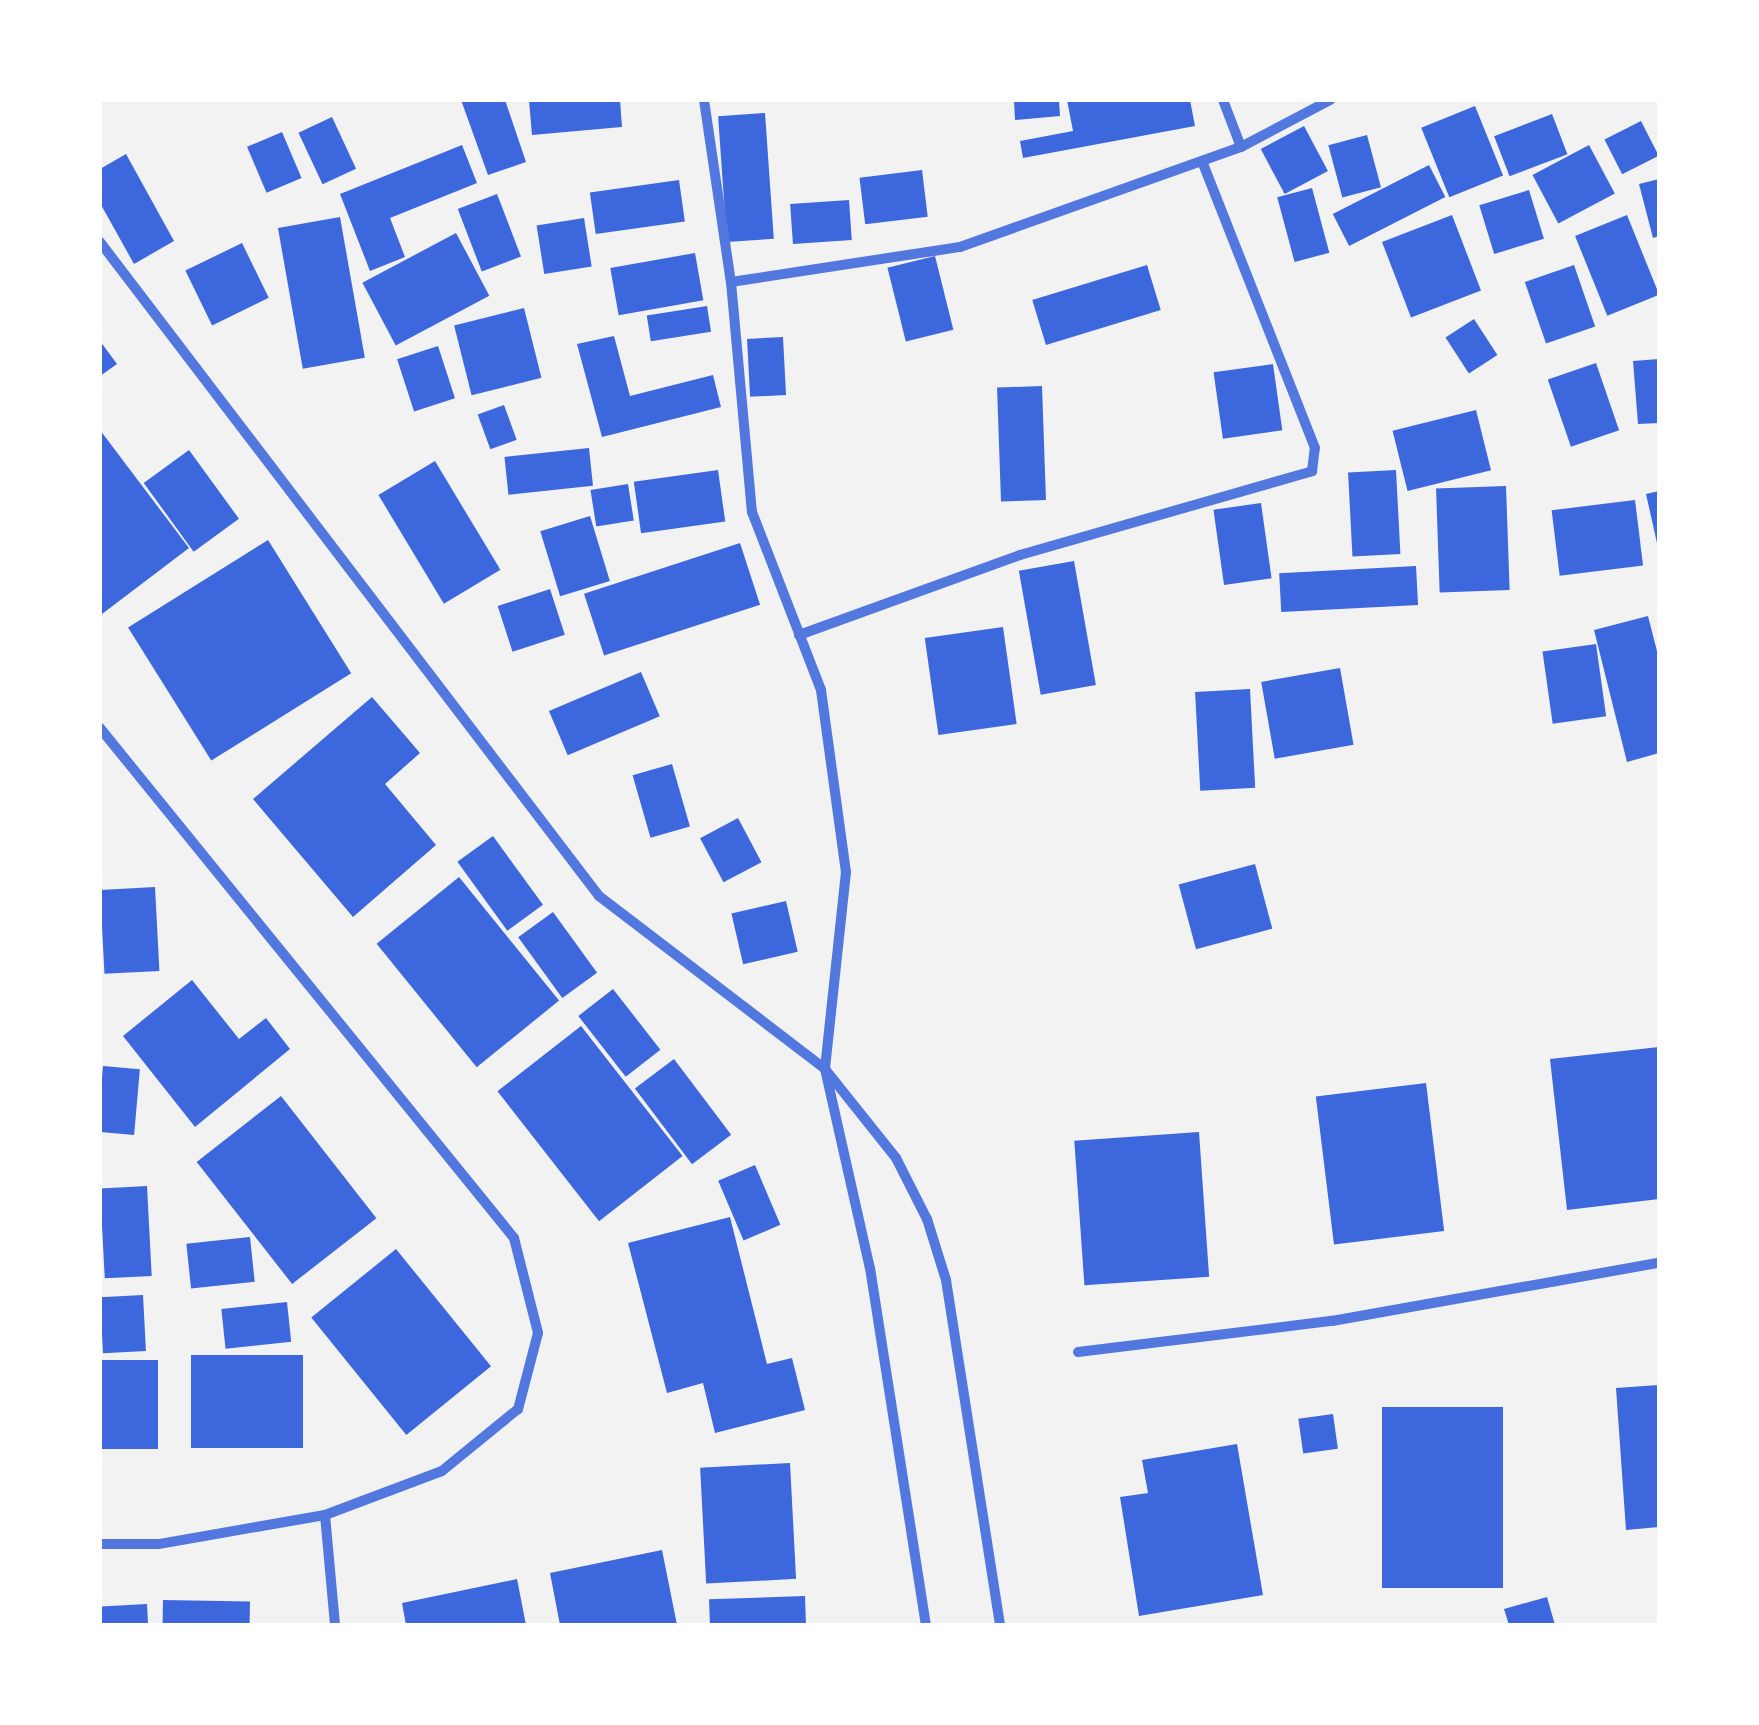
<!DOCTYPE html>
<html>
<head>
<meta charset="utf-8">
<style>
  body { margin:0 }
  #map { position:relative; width:1759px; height:1725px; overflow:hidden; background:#f2f2f2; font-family:Roboto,sans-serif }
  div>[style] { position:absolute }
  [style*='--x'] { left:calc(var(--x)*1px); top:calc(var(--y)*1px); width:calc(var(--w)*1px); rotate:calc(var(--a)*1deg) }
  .building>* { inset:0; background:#3d67dc; transform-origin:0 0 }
  .minor>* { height:10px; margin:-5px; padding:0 5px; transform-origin:5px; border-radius:5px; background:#5277de }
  span { translate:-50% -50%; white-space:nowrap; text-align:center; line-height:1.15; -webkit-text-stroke:8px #fff; paint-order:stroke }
  .frame { position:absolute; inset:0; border:102px solid #fff; pointer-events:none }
</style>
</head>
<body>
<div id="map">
  <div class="building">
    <div style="clip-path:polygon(461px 100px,505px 100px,526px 162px,488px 175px)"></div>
    <div style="clip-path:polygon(529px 100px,620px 100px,622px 127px,532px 135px)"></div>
    <div style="clip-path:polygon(1014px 100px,1059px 100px,1060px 116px,1015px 120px)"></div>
    <div style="clip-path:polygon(1067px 100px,1190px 100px,1195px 126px,1023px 158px,1020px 141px,1073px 131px)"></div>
    <div style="left:1475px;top:106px;width:75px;height:58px;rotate:68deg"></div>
    <div style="left:765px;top:113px;width:126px;height:47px;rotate:86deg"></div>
    <div style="left:1552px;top:114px;width:43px;height:62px;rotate:69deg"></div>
    <div style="left:332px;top:117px;width:57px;height:37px;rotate:65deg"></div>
    <div style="left:1641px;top:121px;width:39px;height:41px;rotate:63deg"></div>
    <div style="left:1304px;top:126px;width:51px;height:49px;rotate:62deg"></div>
    <div style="left:282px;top:132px;width:50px;height:38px;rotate:67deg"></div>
    <div style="left:1367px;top:135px;width:54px;height:40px;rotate:75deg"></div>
    <div style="clip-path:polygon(462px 145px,477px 183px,390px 218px,405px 257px,370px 271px,340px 194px)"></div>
    <div style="left:1589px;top:145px;width:55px;height:64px;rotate:62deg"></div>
    <div style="clip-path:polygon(126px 154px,174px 241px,134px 264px,100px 203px,100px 169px)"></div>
    <div style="left:1429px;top:165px;width:36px;height:108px;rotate:63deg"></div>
    <div style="left:922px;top:170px;width:47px;height:63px;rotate:83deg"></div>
    <div style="clip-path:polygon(1659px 179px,1659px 236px,1653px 238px,1639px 184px)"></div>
    <div style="left:679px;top:180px;width:42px;height:90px;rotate:82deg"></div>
    <div style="left:1312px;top:188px;width:67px;height:36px;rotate:75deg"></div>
    <div style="left:1529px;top:190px;width:51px;height:52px;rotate:73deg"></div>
    <div style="left:497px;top:194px;width:67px;height:42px;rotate:69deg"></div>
    <div style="left:849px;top:200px;width:40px;height:59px;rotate:86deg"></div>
    <div style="left:1452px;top:215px;width:81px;height:75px;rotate:69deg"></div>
    <div style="left:1627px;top:215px;width:86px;height:56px;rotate:68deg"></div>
    <div style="left:340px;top:217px;width:143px;height:63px;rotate:80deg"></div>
    <div style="left:584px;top:218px;width:49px;height:48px;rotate:81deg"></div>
    <div style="left:456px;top:233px;width:71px;height:106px;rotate:62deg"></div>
    <div style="left:242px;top:243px;width:61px;height:63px;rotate:64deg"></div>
    <div style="left:695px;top:253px;width:48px;height:86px;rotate:80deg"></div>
    <div style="left:935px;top:256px;width:76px;height:49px;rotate:76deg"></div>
    <div style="left:1147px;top:265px;width:47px;height:120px;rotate:73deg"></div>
    <div style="left:1574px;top:265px;width:65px;height:52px;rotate:71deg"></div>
    <div style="left:707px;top:306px;width:26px;height:61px;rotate:81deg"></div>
    <div style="left:524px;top:308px;width:72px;height:72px;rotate:76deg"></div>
    <div style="left:1474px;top:319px;width:43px;height:34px;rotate:57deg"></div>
    <div style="clip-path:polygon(614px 336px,630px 396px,713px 375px,721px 407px,602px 437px,577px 344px)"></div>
    <div style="left:783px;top:337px;width:58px;height:36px;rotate:87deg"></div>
    <div style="clip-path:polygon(100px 341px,117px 364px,100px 376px)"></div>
    <div style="left:438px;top:346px;width:55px;height:43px;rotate:72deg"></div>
    <div style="clip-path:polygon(1659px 359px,1659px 423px,1638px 424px,1633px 361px)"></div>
    <div style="left:1596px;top:363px;width:71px;height:51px;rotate:71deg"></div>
    <div style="left:1273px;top:364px;width:67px;height:60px;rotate:82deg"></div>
    <div style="left:1042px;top:386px;width:114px;height:45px;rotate:88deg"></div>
    <div style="left:504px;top:405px;width:37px;height:28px;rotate:70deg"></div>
    <div style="left:1476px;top:410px;width:62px;height:86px;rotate:76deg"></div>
    <div style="clip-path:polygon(100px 430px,189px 548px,102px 614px,100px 612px)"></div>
    <div style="left:589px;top:448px;width:38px;height:85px;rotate:84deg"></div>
    <div style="left:189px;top:450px;width:85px;height:56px;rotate:54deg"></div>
    <div style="left:435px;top:461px;width:127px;height:66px;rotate:59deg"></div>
    <div style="left:718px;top:470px;width:52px;height:85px;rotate:82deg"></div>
    <div style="left:1396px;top:470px;width:84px;height:48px;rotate:87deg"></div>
    <div style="left:628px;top:484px;width:37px;height:38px;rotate:81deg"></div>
    <div style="left:1506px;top:486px;width:104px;height:70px;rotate:88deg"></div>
    <div style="clip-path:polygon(1659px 491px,1659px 543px,1657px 543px,1646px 494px)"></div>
    <div style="left:1635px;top:500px;width:66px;height:84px;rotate:83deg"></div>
    <div style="left:1261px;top:503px;width:76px;height:48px;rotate:82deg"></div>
    <div style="left:590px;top:516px;width:68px;height:52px;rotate:73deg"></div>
    <div style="left:268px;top:540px;width:157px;height:165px;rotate:58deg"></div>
    <div style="left:740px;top:543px;width:65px;height:164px;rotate:72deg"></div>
    <div style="left:1074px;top:561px;width:126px;height:56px;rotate:80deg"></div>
    <div style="left:1416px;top:566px;width:39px;height:137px;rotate:87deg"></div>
    <div style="left:550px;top:589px;width:48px;height:55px;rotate:72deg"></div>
    <div style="clip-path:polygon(1648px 616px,1659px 659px,1659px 753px,1627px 762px,1594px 630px)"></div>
    <div style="left:1003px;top:627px;width:98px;height:79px;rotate:82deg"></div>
    <div style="left:1596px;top:644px;width:73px;height:54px;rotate:82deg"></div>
    <div style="left:1340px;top:668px;width:78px;height:80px;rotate:80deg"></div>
    <div style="left:641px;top:672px;width:48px;height:100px;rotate:67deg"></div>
    <div style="left:1250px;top:689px;width:99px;height:55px;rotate:87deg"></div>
    <div style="clip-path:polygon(372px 697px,420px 753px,385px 784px,436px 845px,353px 917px,253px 799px)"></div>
    <div style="left:672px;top:764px;width:65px;height:41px;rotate:74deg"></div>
    <div style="left:738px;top:818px;width:50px;height:43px;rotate:62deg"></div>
    <div style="left:493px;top:836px;width:85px;height:44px;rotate:54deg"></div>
    <div style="left:1255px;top:864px;width:67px;height:79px;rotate:75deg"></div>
    <div style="left:459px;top:877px;width:159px;height:106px;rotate:51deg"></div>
    <div style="left:155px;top:887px;width:84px;height:55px;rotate:87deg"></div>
    <div style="left:786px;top:901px;width:52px;height:56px;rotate:77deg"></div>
    <div style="left:553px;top:912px;width:75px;height:43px;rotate:54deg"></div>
    <div style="clip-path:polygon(192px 980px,239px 1039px,266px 1018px,290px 1049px,195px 1127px,123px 1036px)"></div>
    <div style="left:613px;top:989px;width:77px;height:44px;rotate:52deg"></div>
    <div style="left:581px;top:1026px;width:165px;height:106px;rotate:52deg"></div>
    <div style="clip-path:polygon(1659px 1047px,1659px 1199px,1567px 1210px,1550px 1059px)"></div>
    <div style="left:674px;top:1059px;width:95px;height:49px;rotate:53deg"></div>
    <div style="left:103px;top:1066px;width:37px;height:66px;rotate:5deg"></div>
    <div style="left:1426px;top:1083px;width:149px;height:111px;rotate:83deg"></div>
    <div style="left:281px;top:1096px;width:155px;height:107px;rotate:52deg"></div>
    <div style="left:1199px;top:1132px;width:145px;height:125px;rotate:86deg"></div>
    <div style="left:755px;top:1165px;width:65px;height:40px;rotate:67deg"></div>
    <div style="left:147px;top:1186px;width:90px;height:47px;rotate:87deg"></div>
    <div style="clip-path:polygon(730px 1217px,767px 1364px,792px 1358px,805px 1410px,715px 1433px,703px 1383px,667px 1393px,628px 1243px)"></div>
    <div style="left:250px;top:1237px;width:45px;height:64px;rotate:84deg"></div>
    <div style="left:396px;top:1249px;width:151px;height:109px;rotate:51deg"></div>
    <div style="left:143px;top:1295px;width:56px;height:43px;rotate:87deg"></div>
    <div style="left:287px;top:1302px;width:40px;height:66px;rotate:84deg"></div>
    <div style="left:303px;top:1355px;width:93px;height:112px;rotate:90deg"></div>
    <div style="left:100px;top:1360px;width:58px;height:89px"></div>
    <div style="clip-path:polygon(1659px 1385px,1659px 1527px,1626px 1530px,1616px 1388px)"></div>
    <div style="left:1382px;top:1407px;width:121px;height:181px"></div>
    <div style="left:1333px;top:1414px;width:35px;height:35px;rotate:82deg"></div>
    <div style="clip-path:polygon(1237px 1444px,1263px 1595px,1139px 1616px,1120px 1497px,1148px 1493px,1142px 1460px)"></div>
    <div style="left:790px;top:1463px;width:116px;height:90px;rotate:87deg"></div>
    <div style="clip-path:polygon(662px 1550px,677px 1625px,560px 1625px,550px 1573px)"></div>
    <div style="clip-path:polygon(517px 1579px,526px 1625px,406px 1625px,402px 1603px)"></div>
    <div style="left:805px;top:1596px;width:29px;height:96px;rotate:88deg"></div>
    <div style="clip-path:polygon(1547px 1597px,1555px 1625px,1509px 1625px,1504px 1609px)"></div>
    <div style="left:163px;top:1600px;width:87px;height:25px;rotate:1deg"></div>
    <div style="left:147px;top:1604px;width:21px;height:46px;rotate:87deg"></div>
  </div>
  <div class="minor">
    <div style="--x:704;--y:100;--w:184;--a:81.6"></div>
    <div style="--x:731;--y:282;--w:231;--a:84.8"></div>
    <div style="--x:752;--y:512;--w:191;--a:68.8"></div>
    <div style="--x:821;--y:690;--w:184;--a:82.2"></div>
    <div style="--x:846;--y:872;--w:198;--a:96.1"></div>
    <div style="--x:825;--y:1069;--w:114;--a:51.4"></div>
    <div style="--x:896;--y:1158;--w:68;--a:63.1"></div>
    <div style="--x:927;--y:1219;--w:64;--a:72.7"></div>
    <div style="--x:946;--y:1280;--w:349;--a:81.1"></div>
    <div style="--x:1223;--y:100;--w:50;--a:69"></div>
    <div style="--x:100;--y:242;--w:823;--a:52.66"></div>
    <div style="--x:599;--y:896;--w:285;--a:37.4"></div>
    <div style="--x:825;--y:1069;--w:204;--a:77.3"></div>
    <div style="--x:870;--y:1268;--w:361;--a:81.1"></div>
    <div style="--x:731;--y:282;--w:232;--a:-8.7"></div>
    <div style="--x:960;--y:247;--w:298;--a:-19.6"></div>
    <div style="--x:1241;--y:147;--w:101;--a:-27.8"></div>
    <div style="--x:799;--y:635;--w:235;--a:-19.9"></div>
    <div style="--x:1020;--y:555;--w:304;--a:-16"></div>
    <div style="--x:1312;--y:471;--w:23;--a:-83"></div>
    <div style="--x:1315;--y:448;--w:308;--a:-111.5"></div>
    <div style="--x:100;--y:728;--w:657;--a:50.93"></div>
    <div style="--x:514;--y:1238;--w:98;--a:75.8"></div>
    <div style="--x:538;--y:1333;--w:79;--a:104.7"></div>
    <div style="--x:518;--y:1409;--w:98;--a:140.8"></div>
    <div style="--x:442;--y:1471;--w:125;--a:159.4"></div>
    <div style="--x:325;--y:1515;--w:169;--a:170.1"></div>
    <div style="--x:158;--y:1544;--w:58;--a:180"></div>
    <div style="--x:1078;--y:1352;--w:256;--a:-7"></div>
    <div style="--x:1332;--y:1321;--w:332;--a:-10.1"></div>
    <div style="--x:325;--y:1515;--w:110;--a:84.8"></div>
  </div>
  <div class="frame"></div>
</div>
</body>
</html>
